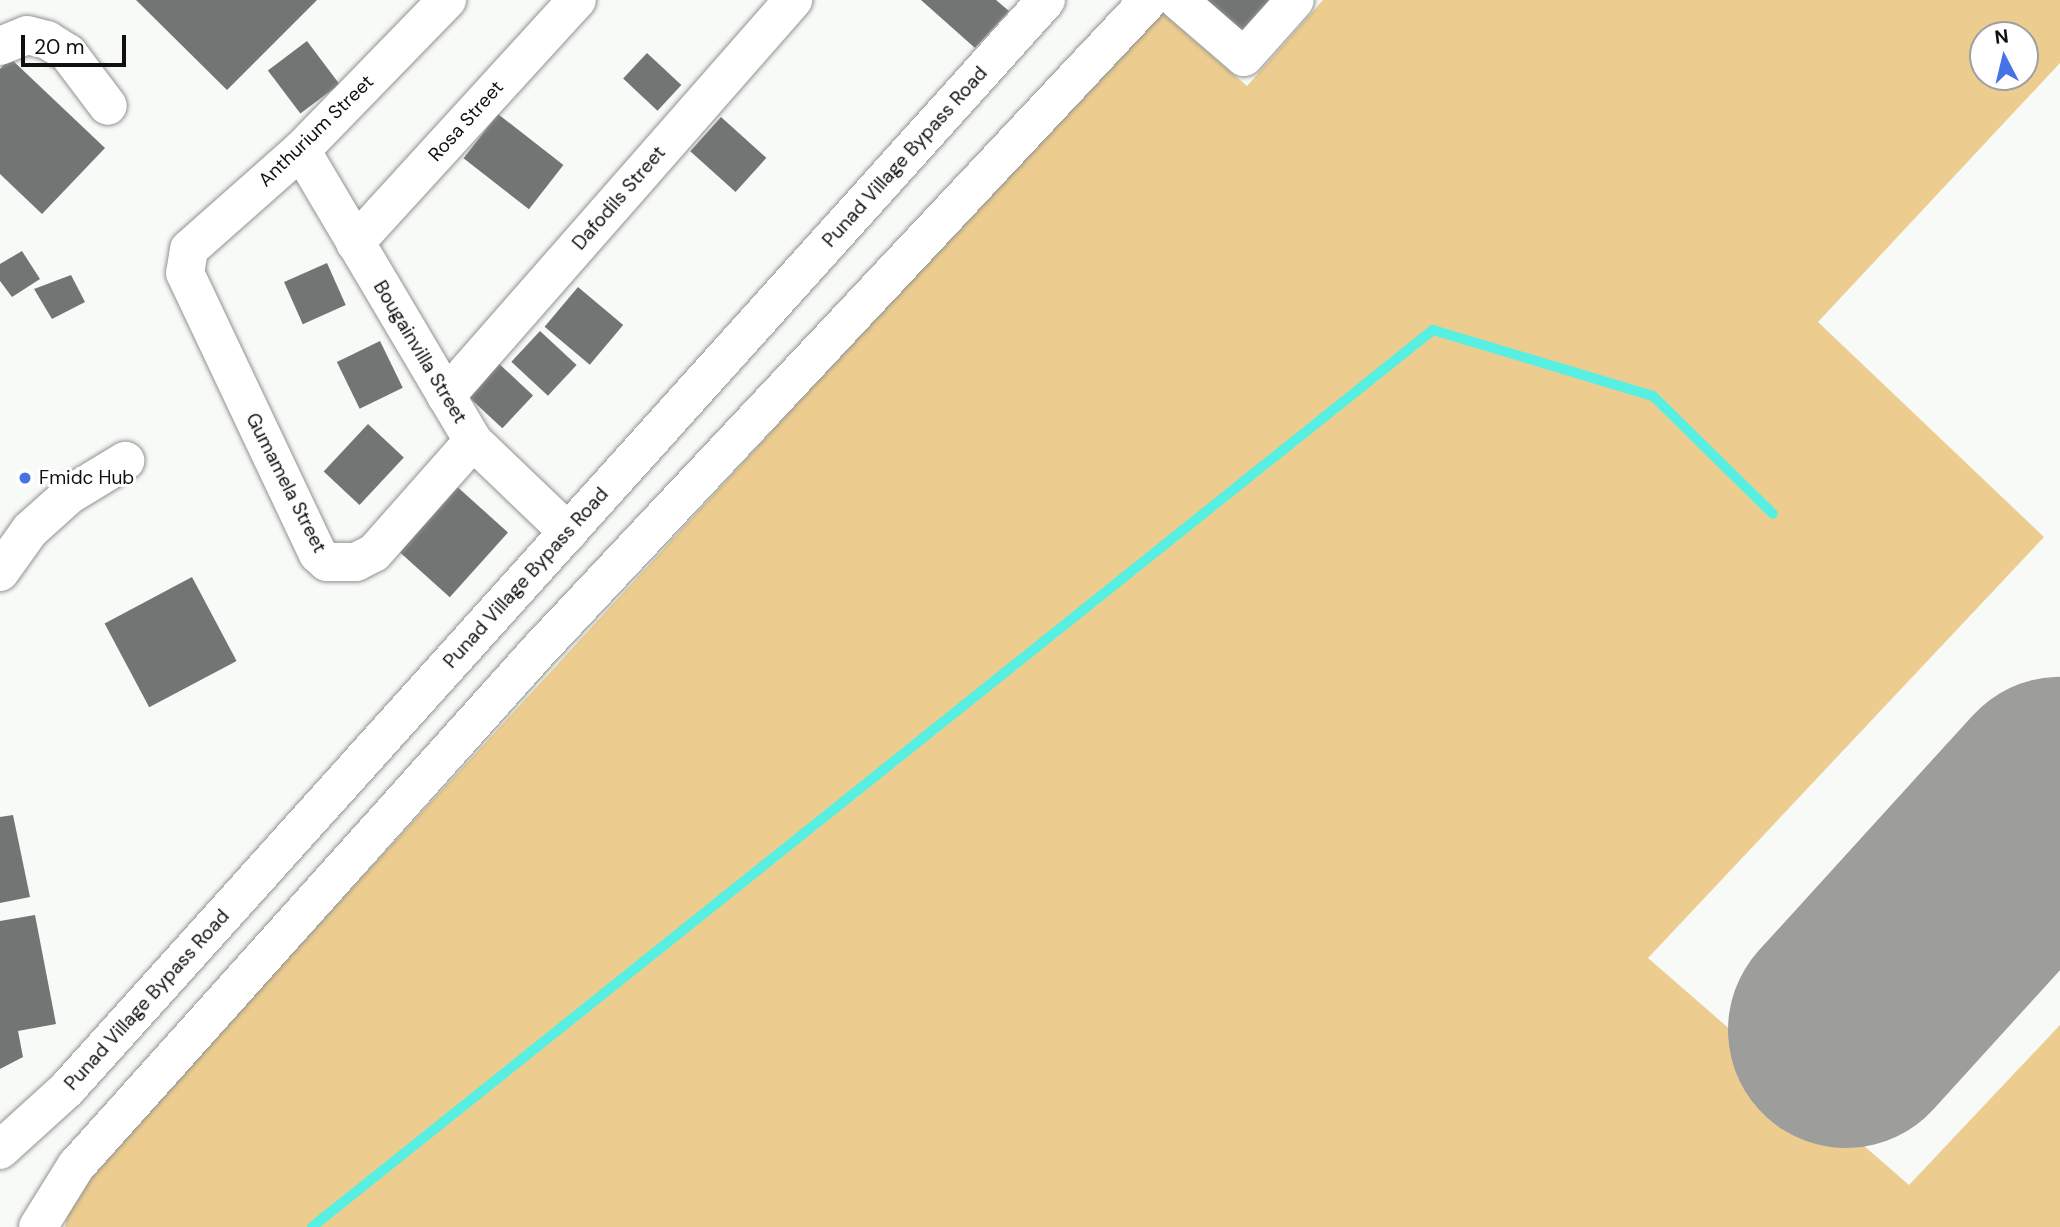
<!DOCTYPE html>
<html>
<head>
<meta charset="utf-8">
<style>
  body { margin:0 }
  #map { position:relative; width:2060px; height:1227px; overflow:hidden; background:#f8faf7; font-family:"DM Sans",sans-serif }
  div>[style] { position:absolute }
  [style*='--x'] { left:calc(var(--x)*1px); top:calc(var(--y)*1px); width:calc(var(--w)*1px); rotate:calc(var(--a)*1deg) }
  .green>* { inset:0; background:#edcd8f }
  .stream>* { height:10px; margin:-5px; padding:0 5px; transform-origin:5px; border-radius:5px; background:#56efe2 }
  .runway>* { height:236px; margin:-118px; padding:0 118px; transform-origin:118px; border-radius:118px; background:#9d9e9c }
  .building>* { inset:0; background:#727573; transform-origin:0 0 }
  .roads { filter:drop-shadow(0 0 2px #919390) drop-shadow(0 0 2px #919390) }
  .minor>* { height:38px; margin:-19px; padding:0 19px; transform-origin:19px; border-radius:19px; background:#fff }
  .major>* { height:38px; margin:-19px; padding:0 19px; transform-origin:19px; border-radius:19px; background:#fff }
  .dots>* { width:19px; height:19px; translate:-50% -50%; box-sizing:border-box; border:4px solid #fff; border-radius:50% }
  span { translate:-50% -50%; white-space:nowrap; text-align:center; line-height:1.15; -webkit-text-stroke:6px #fff; paint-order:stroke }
  .street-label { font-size:19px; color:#10100f }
  .poi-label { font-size:19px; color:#10100f }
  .left { translate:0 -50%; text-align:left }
  .north { position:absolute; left:1969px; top:21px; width:70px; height:70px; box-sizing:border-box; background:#fff; border:2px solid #9f9f9f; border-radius:50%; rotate:353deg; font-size:19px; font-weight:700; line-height:28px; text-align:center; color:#10100f }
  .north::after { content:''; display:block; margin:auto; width:24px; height:32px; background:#4572e4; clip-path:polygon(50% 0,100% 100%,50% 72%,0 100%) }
  .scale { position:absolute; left:21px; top:35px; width:105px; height:32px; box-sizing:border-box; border:4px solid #10100f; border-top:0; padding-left:9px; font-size:21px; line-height:24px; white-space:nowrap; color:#10100f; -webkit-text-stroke:5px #fff; paint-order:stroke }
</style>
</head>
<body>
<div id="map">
  <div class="green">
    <div style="clip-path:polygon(evenodd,1323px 0,2060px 0,2060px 63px,1818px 322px,2044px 537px,1648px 958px,1909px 1185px,2060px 1025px,2060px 1227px,65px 1227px,69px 1207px,89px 1174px,1159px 10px,1247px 86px,1323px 0,1983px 35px,2025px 35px,2025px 77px,1983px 77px,1983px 35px)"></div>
  </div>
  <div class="stream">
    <div style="--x:312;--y:1227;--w:1436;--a:-38.67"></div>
    <div style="--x:1433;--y:330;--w:230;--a:16.7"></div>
    <div style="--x:1653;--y:396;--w:168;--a:44.5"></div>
  </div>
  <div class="runway">
    <div style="--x:1846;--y:1030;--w:318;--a:-47.7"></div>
  </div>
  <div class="building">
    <div style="clip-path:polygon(136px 0,317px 0,227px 90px)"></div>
    <div style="clip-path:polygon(921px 0,996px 0,1009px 11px,975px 48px)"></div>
    <div style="clip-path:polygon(1202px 0,1278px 0,1245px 49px)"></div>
    <div style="left:307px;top:41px;width:54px;height:49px;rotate:53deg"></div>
    <div style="left:647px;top:53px;width:47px;height:35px;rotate:43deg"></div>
    <div style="clip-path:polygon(10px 58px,105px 148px,42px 214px,0 174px,0 69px)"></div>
    <div style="left:498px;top:114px;width:83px;height:56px;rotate:38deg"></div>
    <div style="left:721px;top:117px;width:61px;height:46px;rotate:42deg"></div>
    <div style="clip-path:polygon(22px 251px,40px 279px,12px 297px,0 281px,0 264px)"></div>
    <div style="left:327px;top:263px;width:46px;height:47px;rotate:66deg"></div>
    <div style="clip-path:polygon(71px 275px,85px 302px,52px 319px,34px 289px)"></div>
    <div style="left:578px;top:287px;width:59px;height:52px;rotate:40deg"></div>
    <div style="left:540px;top:331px;width:50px;height:42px;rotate:43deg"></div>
    <div style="left:380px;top:341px;width:52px;height:48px;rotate:64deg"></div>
    <div style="left:495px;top:360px;width:52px;height:45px;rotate:43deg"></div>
    <div style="left:368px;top:424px;width:49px;height:65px;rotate:43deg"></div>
    <div style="left:453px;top:483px;width:74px;height:87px;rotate:42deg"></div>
    <div style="left:192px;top:577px;width:95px;height:99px;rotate:62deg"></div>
    <div style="clip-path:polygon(13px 815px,30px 897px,0 903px,0 817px)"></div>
    <div style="clip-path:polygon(35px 915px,56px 1024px,18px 1031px,23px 1057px,0 1069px,0 921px)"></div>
  </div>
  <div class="roads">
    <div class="minor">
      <div style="--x:447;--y:0;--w:209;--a:134.2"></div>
      <div style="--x:301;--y:150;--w:149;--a:138.5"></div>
      <div style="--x:189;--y:249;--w:24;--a:99"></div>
      <div style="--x:185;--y:273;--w:311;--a:64.7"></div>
      <div style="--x:318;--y:554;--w:12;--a:42"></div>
      <div style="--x:327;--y:562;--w:29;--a:0"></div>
      <div style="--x:356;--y:562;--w:20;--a:-27"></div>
      <div style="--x:374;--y:553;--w:149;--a:-48.5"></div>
      <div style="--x:1178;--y:0;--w:87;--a:40.8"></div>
      <div style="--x:1244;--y:57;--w:76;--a:-48.2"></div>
      <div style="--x:0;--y:46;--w:29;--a:-22"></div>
      <div style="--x:27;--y:35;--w:21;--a:14"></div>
      <div style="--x:47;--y:40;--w:25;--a:32"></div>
      <div style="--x:68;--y:53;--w:66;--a:53"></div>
      <div style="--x:301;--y:150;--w:338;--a:59.4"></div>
      <div style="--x:473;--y:441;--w:132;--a:43.8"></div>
      <div style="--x:355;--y:243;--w:329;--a:-47.6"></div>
      <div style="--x:446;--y:396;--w:527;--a:-48.77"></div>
      <div style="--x:0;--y:572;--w:52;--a:-54.5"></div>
      <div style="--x:30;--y:530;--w:52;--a:-41.9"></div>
      <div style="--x:69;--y:495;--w:66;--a:-31.3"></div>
      <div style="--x:38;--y:1227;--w:72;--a:-58.1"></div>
      <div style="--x:76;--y:1166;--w:693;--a:-48.1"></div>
      <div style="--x:539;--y:650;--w:891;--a:-46.82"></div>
    </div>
    <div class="major">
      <div style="--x:0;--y:1150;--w:91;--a:-42.3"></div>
      <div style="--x:67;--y:1089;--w:1464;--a:-48.04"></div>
    </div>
  </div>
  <div class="dots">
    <div style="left:25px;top:478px;background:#4572e4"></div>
  </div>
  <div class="street-label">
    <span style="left:466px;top:121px;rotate:-48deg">Rosa Street</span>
    <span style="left:316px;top:131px;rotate:-44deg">Anthurium Street</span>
    <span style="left:905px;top:157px;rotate:-48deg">Punad Village Bypass Road</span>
    <span style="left:619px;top:198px;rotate:-49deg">Dafodils Street</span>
    <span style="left:420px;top:352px;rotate:59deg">Bougainvilla Street</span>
    <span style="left:286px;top:483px;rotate:63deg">Gumamela Street</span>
    <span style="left:526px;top:578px;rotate:-48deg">Punad Village Bypass Road</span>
    <span style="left:147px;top:1000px;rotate:-48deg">Punad Village Bypass Road</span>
  </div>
  <div class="poi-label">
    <span class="left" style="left:39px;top:478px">Fmidc Hub</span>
  </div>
  <div class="north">N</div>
  <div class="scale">20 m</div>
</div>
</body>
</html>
